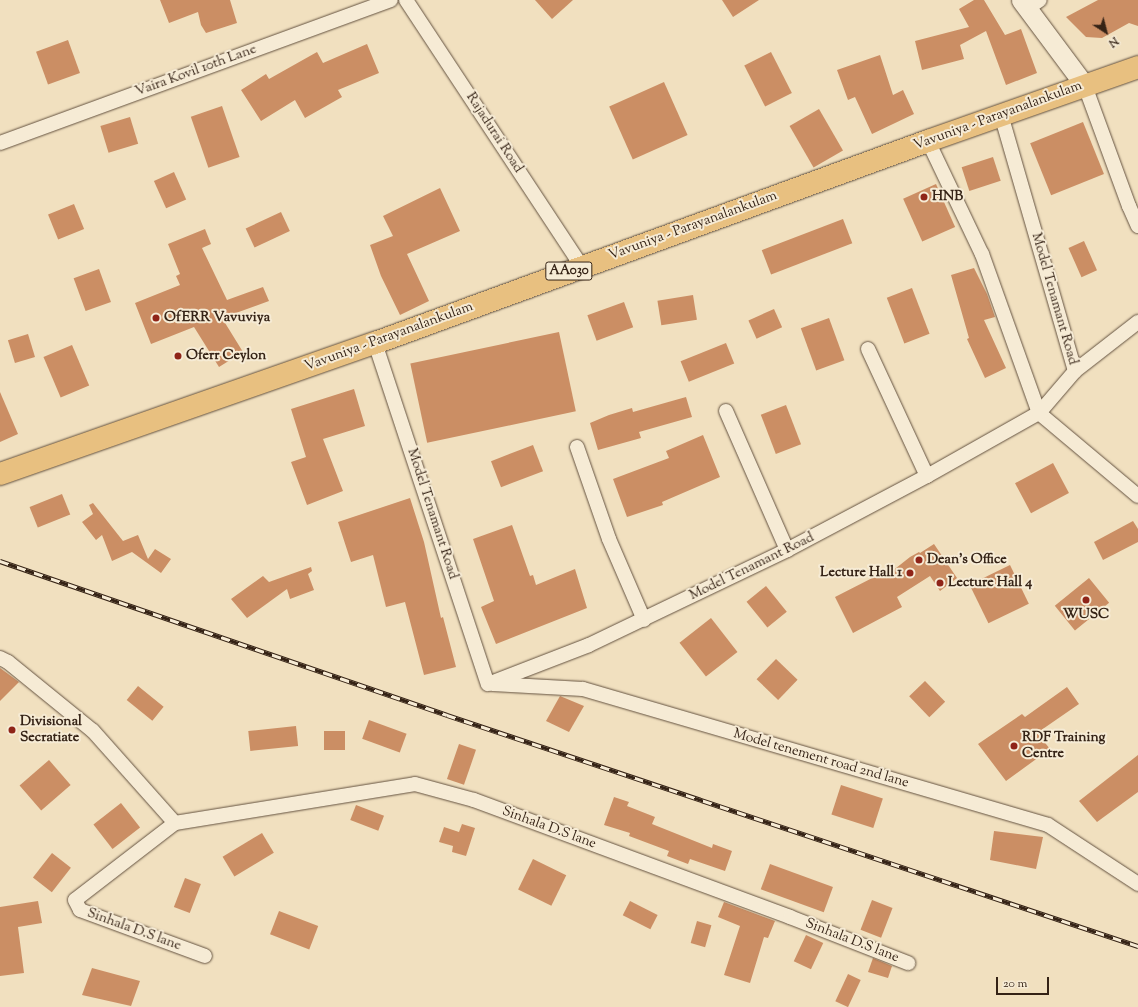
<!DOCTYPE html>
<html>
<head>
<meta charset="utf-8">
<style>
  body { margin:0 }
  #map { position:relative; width:1138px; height:1007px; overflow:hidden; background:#f1e0bf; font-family:"Sorts Mill Goudy",serif }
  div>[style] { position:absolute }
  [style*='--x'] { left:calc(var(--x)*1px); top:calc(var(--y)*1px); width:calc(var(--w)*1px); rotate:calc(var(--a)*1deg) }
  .building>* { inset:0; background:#cb8e64; transform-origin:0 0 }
  .roads { filter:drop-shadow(0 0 1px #645240) drop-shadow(0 0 1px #645240) }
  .minor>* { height:14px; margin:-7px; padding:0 7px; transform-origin:7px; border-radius:7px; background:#f6ebd5 }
  .secondary>* { height:19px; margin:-9.5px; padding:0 9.5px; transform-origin:9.5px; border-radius:9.5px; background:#f6ebd5 }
  .trunk>* { height:22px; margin:-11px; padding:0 11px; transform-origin:11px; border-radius:11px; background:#e8c080 }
  .rail>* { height:4.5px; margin-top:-2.25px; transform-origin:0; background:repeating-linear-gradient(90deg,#f6ebd5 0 9px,#352316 0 18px); box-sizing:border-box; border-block:1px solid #352316 }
  .dots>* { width:11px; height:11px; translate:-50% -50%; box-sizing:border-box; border:2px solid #f6ebd5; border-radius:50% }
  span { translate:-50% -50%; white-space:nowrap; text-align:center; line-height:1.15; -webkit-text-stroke:4px #f6ebd5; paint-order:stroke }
  .shield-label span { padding:1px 3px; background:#f6ebd5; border:1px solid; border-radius:3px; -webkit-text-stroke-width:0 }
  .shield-label { font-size:13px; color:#352316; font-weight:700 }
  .street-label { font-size:14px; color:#352316 }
  .poi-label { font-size:14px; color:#352316; font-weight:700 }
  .left { translate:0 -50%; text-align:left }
  .right { translate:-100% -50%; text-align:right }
  .north { position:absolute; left:1086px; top:12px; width:40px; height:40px; -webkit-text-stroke:3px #f6ebd5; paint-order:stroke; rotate:144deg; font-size:11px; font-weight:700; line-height:16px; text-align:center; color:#352316 }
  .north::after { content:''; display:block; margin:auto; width:14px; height:18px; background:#352316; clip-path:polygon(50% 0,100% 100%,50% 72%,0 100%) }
  .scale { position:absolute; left:996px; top:977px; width:53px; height:18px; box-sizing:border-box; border:2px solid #352316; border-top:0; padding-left:5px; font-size:12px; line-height:14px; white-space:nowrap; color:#352316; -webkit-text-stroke:3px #f6ebd5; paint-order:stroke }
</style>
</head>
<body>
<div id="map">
  <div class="building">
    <div style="clip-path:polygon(160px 0,230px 0,237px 23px,206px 33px,201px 25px,198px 12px,169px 23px)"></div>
    <div style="clip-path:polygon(535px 0,573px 0,552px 19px)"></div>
    <div style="clip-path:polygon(722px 0,759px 0,733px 17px)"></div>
    <div style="clip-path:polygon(974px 0,984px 0,1005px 35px,1021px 29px,1037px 73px,1006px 85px,986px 31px,960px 45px,964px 59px,922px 70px,915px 41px,969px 27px,959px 9px)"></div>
    <div style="clip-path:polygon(1098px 0,1138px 0,1138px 26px,1129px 23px,1102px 38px,1086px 37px,1066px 17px)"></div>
    <div style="left:68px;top:40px;width:35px;height:34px;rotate:70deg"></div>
    <div style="clip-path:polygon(367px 44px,379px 73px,338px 90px,342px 97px,305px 118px,295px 100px,261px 121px,241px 90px,266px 74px,269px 79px,317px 52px,323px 63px)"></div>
    <div style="left:771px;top:52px;width:46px;height:30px;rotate:63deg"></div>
    <div style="clip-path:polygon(880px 55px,893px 95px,903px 90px,914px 114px,872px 134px,855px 97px,848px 100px,837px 70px)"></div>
    <div style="left:664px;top:82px;width:58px;height:60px;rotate:66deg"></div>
    <div style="left:222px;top:106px;width:54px;height:33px;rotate:71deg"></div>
    <div style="left:819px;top:109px;width:48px;height:34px;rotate:60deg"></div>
    <div style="left:130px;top:117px;width:28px;height:31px;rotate:73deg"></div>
    <div style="left:1083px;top:122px;width:56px;height:57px;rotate:68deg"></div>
    <div style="left:993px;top:157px;width:25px;height:33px;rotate:72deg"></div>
    <div style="left:174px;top:172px;width:30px;height:22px;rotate:66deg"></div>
    <div style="left:936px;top:184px;width:47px;height:36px;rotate:66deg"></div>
    <div style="clip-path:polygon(440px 188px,460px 231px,407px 254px,429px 301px,400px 315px,381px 276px,370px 245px,393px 236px,383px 216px)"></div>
    <div style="left:74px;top:204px;width:27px;height:28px;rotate:68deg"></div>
    <div style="left:281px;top:212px;width:21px;height:39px;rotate:65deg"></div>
    <div style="left:843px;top:219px;width:26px;height:87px;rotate:69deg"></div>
    <div style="clip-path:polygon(205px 229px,211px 244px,202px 248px,227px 300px,263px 287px,269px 301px,222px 318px,243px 352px,219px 367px,194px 327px,151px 344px,135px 303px,180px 285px,176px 276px,180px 274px,168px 244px)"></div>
    <div style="left:1084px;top:241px;width:32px;height:17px;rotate:66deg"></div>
    <div style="clip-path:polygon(974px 268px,987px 294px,995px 317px,984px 320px,1006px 368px,985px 378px,967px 339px,969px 338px,951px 275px)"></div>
    <div style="left:99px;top:269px;width:35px;height:27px;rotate:70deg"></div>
    <div style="left:912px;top:288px;width:49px;height:27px;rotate:69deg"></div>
    <div style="left:693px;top:295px;width:25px;height:36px;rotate:81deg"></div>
    <div style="left:624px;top:302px;width:27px;height:39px;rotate:70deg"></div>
    <div style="left:774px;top:309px;width:20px;height:28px;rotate:66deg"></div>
    <div style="left:829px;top:318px;width:45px;height:30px;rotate:70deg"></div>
    <div style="left:559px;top:332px;width:81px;height:152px;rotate:78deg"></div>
    <div style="left:28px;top:334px;width:24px;height:21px;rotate:73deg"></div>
    <div style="left:726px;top:343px;width:22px;height:49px;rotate:68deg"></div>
    <div style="left:72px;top:345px;width:44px;height:31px;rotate:67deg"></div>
    <div style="clip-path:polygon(354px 389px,365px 426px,323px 439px,343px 491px,307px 505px,291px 462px,306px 457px,291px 409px)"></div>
    <div style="clip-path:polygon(0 392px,18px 434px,0 442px)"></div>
    <div style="clip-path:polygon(686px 397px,692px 417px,639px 432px,641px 438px,598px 450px,590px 423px,609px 415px,632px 408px,633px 412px)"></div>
    <div style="left:786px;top:405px;width:42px;height:27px;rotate:69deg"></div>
    <div style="clip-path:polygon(703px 435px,720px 477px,662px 502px,663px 505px,627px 517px,613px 479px,669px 458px,666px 451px)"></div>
    <div style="left:533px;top:445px;width:28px;height:45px;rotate:69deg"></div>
    <div style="left:1053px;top:463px;width:34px;height:43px;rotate:62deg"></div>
    <div style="left:62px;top:494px;width:22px;height:35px;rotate:68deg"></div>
    <div style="clip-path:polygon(410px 498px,424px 542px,441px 618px,443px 617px,456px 667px,424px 675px,405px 602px,386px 607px,373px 555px,351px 562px,338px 522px)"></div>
    <div style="clip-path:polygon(93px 503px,123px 541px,138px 535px,148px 559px,155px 549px,171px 559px,161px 573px,132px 552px,112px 561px,102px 535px,96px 540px,82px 522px,93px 514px,89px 505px)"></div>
    <div style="clip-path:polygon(1133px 521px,1138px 529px,1138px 542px,1103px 560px,1094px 542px)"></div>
    <div style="clip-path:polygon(512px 525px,530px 576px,533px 575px,536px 585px,575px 569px,587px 608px,496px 644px,481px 607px,494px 601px,473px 539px)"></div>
    <div style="clip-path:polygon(934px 544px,957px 578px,940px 591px,930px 576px,897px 597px,902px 607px,853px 633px,835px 597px,884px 572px,886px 576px,910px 557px,919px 552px,920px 553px)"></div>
    <div style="left:1010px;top:565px;width:43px;height:45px;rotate:64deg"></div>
    <div style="clip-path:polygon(311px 567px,312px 571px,308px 574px,314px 590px,290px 599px,287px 589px,247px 618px,231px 599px,263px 576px,269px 582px)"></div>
    <div style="left:1089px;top:578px;width:32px;height:44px;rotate:51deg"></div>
    <div style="left:766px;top:586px;width:33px;height:25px;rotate:51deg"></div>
    <div style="left:711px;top:618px;width:43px;height:40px;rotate:52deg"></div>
    <div style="left:776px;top:659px;width:30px;height:28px;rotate:44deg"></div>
    <div style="clip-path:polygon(0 668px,19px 682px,0 701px)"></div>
    <div style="left:925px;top:681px;width:29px;height:22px;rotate:46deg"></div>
    <div style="left:138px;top:686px;width:33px;height:18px;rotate:39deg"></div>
    <div style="clip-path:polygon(1067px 687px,1079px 704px,1037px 733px,1050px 749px,1006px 781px,978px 744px,1022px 714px,1025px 717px)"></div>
    <div style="clip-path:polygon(560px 696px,584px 706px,569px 732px,546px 721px)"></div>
    <div style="left:369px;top:720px;width:40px;height:20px;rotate:20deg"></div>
    <div style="left:296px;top:726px;width:20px;height:48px;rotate:84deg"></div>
    <div style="left:324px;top:731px;width:21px;height:19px"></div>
    <div style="left:459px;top:744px;width:18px;height:37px;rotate:19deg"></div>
    <div style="clip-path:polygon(1138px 755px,1138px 792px,1097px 822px,1079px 801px)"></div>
    <div style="left:49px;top:760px;width:33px;height:39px;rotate:49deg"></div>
    <div style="left:841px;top:785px;width:44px;height:31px;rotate:18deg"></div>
    <div style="clip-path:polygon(614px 797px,629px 802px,627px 806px,655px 817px,652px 824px,712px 848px,713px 844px,732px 851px,725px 871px,690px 859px,688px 864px,667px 856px,669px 851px,629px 836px,630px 833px,604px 825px)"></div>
    <div style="left:121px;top:803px;width:31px;height:35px;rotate:52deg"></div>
    <div style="left:356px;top:805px;width:30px;height:16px;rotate:21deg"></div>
    <div style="clip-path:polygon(462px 824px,475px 828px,466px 856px,452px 852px,453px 846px,439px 842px,444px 827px,459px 832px)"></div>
    <div style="clip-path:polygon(994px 831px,1043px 837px,1036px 869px,990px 860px)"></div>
    <div style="left:262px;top:833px;width:23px;height:46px;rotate:59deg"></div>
    <div style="left:52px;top:853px;width:24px;height:31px;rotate:38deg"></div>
    <div style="left:533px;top:859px;width:37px;height:34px;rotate:26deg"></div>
    <div style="left:770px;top:864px;width:67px;height:27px;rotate:20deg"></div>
    <div style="left:185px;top:878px;width:17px;height:31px;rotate:21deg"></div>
    <div style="left:872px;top:900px;width:22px;height:32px;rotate:21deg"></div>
    <div style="clip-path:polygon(38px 901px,42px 923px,18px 927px,24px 973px,0 976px,0 907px)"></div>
    <div style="left:630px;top:901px;width:31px;height:16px;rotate:27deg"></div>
    <div style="clip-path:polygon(724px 902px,775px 921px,768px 938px,764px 937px,750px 983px,724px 975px,740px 926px,718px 917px)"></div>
    <div style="left:279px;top:911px;width:42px;height:25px;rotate:21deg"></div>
    <div style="left:697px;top:921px;width:15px;height:23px;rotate:16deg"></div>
    <div style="left:806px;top:935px;width:19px;height:29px;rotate:25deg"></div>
    <div style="clip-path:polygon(873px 958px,892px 966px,888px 978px,868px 972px)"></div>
    <div style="clip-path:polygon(92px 968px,140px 981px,131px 1006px,82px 995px)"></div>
    <div style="left:848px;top:974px;width:14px;height:30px;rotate:25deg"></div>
  </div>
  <div class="roads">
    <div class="minor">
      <div style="--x:406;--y:0;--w:320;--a:56.6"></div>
      <div style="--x:1028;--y:8;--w:14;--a:-34"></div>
      <div style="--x:1085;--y:86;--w:128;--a:69.9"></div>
      <div style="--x:1129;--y:206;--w:22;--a:66"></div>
      <div style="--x:928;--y:141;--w:125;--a:64.5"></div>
      <div style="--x:982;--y:254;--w:169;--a:70.3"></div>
      <div style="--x:1039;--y:413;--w:129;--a:40"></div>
      <div style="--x:0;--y:143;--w:416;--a:-20.1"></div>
      <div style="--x:375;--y:343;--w:359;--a:71.7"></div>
      <div style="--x:488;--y:684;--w:108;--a:-21.1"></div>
      <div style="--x:589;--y:645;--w:220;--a:-25.6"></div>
      <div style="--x:787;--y:550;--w:158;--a:-27.9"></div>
      <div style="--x:927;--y:476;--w:129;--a:-29.4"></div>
      <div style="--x:1039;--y:413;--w:55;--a:-49.4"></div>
      <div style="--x:1075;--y:371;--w:266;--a:-106.1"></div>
      <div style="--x:868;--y:349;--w:140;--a:65.1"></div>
      <div style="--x:1075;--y:371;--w:80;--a:-37.9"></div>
      <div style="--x:726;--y:411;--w:152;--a:66.3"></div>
      <div style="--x:577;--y:447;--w:97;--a:70.8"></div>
      <div style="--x:609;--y:539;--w:88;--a:66.6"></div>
      <div style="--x:0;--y:658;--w:9;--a:27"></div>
      <div style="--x:8;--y:662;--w:109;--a:39.1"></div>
      <div style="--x:93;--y:731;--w:123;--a:48.3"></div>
      <div style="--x:175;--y:823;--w:243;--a:-9.2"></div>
      <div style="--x:415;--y:784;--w:61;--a:15.2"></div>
      <div style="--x:474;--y:800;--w:337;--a:20.3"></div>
      <div style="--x:790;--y:917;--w:127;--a:21.3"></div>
      <div style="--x:493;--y:684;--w:90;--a:3.2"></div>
      <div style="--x:583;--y:689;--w:484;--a:16.3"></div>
      <div style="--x:1048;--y:825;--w:108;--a:33.2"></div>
      <div style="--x:175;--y:823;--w:126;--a:142.4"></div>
      <div style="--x:75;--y:900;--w:11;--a:63"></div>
      <div style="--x:80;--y:910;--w:133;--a:20.2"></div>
    </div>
    <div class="secondary">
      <div style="--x:1021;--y:0;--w:107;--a:53.3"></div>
    </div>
    <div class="trunk">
      <div style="--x:0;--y:474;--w:397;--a:-19.3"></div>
      <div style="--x:375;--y:343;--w:589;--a:-20.07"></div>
      <div style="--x:928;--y:141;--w:223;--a:-19.4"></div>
    </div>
  </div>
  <div class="rail">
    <div style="--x:0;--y:561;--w:473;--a:19"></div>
    <div style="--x:447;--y:715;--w:729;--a:18.48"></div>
  </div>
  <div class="dots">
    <div style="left:924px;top:197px;background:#8f2418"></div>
    <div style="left:156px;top:318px;background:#8f2418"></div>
    <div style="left:178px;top:356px;background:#8f2418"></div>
    <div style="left:919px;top:560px;background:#8f2418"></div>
    <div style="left:910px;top:573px;background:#8f2418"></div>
    <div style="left:940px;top:583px;background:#8f2418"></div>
    <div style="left:1086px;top:600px;background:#8f2418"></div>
    <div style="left:12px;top:730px;background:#8f2418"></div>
    <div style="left:1014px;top:746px;background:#8f2418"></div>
  </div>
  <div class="shield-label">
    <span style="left:569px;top:271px">AA030</span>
  </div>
  <div class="street-label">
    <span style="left:196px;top:71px;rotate:-20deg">Vaira Kovil 10th Lane</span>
    <span style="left:998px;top:116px;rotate:-20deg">Vavuniya - Parayanalankulam</span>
    <span style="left:494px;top:133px;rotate:57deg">Rajadurai Road</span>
    <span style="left:693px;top:226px;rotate:-20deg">Vavuniya - Parayanalankulam</span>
    <span style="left:1054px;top:299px;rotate:74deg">Model Tenamant Road</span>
    <span style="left:389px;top:337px;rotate:-20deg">Vavuniya - Parayanalankulam</span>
    <span style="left:432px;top:514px;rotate:72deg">Model Tenamant Road</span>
    <span style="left:752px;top:567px;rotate:-26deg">Model Tenamant Road</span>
    <span style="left:821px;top:759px;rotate:16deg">Model tenement road 2nd lane</span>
    <span style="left:549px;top:828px;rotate:20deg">Sinhala D.S lane</span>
    <span style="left:134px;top:930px;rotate:20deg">Sinhala D.S lane</span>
    <span style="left:852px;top:941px;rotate:21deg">Sinhala D.S lane</span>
  </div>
  <div class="poi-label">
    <span class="left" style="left:932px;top:197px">HNB</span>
    <span class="left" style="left:164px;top:318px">OfERR Vavuviya</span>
    <span class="left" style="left:186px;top:356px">Oferr Ceylon</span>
    <span class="left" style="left:927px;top:560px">Dean's Office</span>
    <span class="right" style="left:902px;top:573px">Lecture Hall 1</span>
    <span class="left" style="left:948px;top:583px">Lecture Hall 4</span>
    <span style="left:1086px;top:615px">WUSC</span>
    <span class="left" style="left:20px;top:730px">Divisional<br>Secratiate</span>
    <span class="left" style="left:1022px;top:746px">RDF Training<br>Centre</span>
  </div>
  <div class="north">N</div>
  <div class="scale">20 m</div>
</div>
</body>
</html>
